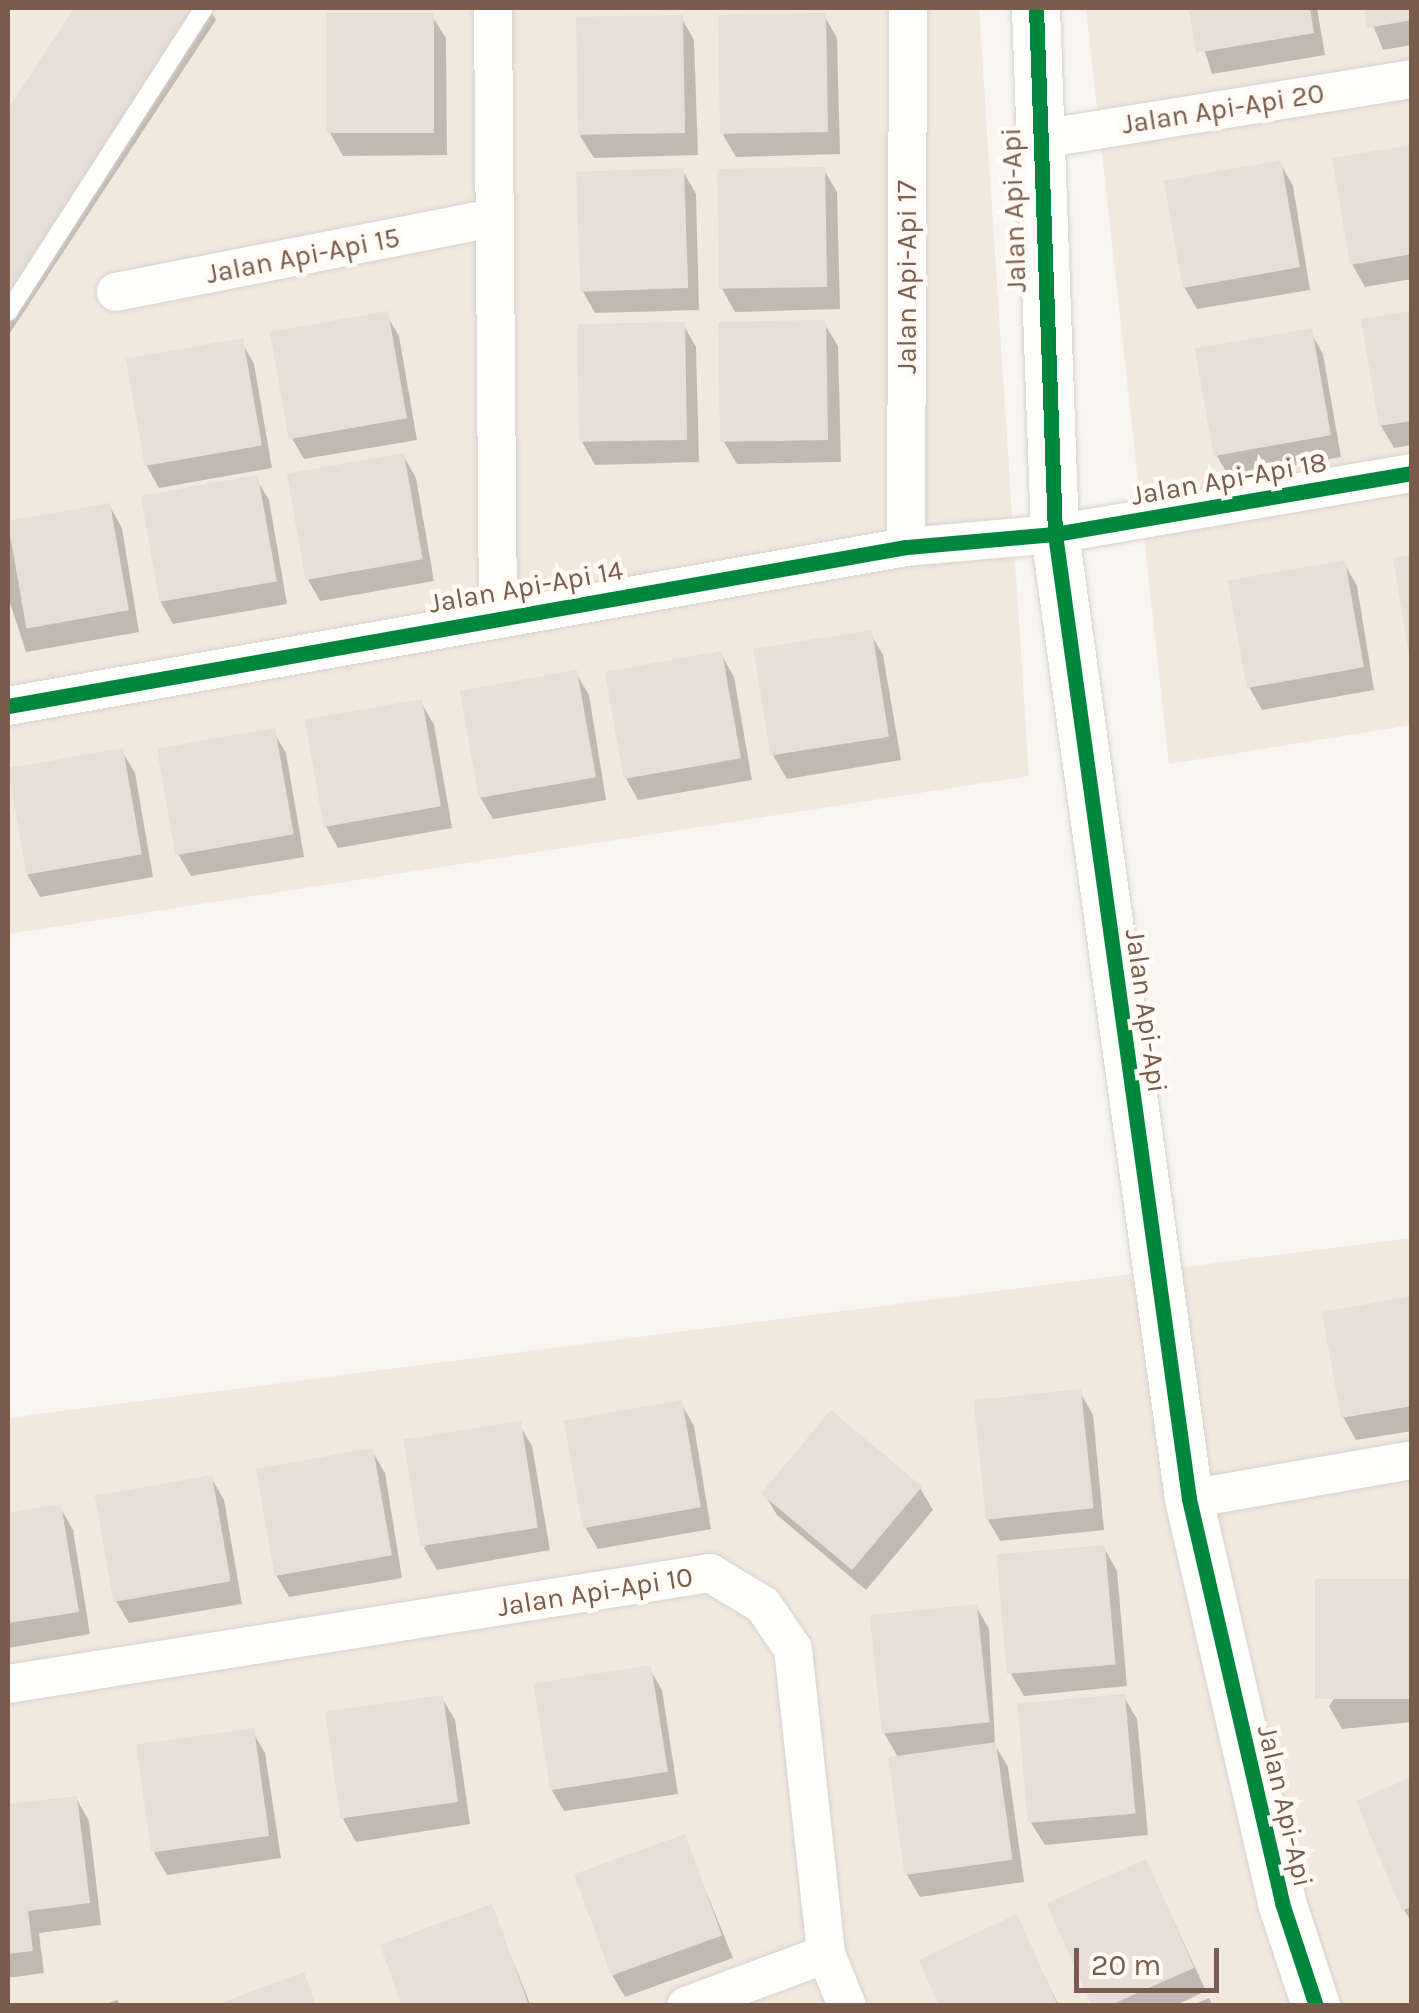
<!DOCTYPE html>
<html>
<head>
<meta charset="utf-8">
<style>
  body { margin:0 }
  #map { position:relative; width:1419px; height:2013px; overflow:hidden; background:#f9f5f0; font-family:Karla,sans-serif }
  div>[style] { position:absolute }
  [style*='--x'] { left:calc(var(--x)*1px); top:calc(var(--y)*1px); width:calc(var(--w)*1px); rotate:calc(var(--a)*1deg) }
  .residential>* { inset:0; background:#f2e8de }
  .shadow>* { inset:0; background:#0003 }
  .building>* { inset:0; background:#e6ded7; transform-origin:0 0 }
  .roads { filter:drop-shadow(0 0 2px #d7d1cb) drop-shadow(0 0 2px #d7d1cb) }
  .service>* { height:18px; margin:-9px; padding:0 9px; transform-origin:9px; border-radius:9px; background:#fefefd }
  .minor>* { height:38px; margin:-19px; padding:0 19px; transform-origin:19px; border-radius:19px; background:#fefefd }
  .tertiary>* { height:48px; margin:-24px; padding:0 24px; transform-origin:24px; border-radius:24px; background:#fefefd }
  .cycleway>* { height:15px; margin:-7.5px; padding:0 7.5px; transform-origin:7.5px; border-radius:7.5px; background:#00873e }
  span { translate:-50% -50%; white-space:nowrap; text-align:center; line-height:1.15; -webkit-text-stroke:9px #fffaf3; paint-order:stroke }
  .street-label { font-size:28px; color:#7a5c4d }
  .frame { position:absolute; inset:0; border:10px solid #7a5c4d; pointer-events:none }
  .scale { position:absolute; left:1074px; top:1948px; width:145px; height:45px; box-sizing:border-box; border:5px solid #7a5c4d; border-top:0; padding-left:12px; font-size:30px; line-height:35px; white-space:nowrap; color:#7a5c4d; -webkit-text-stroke:8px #fffaf3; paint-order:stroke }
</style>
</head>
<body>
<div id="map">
  <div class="residential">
    <div style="clip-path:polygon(8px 8px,979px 8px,1029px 776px,8px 934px)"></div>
    <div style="clip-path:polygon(1086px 8px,1411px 8px,1411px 725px,1169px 764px)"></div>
    <div style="clip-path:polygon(1411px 1238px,1411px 2005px,8px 2005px,8px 1418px)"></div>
  </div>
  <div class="shadow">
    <div style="clip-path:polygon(77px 8px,209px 8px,216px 20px,8px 336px,8px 114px)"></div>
    <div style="clip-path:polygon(1191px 8px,1317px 8px,1325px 55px,1212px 74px)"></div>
    <div style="clip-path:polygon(1366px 8px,1412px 8px,1412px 45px,1383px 50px)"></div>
    <div style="clip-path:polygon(824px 15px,837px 38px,840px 154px,736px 157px,723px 135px)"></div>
    <div style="clip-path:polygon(432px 16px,446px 38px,447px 155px,343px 156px,330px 133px)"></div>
    <div style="clip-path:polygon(681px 17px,694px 40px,698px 155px,594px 158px,580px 136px)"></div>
    <div style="clip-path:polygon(1412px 147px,1412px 279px,1365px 287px,1352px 264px)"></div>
    <div style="clip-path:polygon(1280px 163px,1293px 186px,1310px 290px,1197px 309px,1184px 287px)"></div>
    <div style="clip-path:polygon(824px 170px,837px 192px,840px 309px,735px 312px,722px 289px)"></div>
    <div style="clip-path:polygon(683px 171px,696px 194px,699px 310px,595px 313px,582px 290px)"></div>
    <div style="clip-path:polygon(1412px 313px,1412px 445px,1394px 448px,1381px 426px)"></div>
    <div style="clip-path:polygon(386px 314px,399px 336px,417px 440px,304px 459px,291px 437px)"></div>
    <div style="clip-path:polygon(824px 323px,838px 346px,841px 462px,737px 464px,724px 442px)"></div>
    <div style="clip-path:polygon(683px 324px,696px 347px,699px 462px,595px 465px,582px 442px)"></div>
    <div style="clip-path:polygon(1310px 331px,1323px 354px,1341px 457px,1229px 477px,1216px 454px)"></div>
    <div style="clip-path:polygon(241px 341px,254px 364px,272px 468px,159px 488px,146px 465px)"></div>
    <div style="clip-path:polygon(403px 455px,416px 478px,434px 581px,320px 601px,307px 578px)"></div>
    <div style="clip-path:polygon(256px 478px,269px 500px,287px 604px,173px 624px,160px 601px)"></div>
    <div style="clip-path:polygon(109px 505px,122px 528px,139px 632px,26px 652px,8px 597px,8px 523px)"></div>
    <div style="clip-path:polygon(1344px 563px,1357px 586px,1374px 690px,1262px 710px,1249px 687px)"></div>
    <div style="clip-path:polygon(870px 633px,883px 655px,901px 760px,787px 779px,774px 757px,757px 652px)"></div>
    <div style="clip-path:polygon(721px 654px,734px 677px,752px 780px,638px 800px,625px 777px)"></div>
    <div style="clip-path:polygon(576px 673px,589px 695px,606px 800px,493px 819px,480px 797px)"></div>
    <div style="clip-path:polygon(421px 702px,434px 725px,452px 828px,338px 848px,325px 825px)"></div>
    <div style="clip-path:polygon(273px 731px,286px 753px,304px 857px,191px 876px,178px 854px,160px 750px)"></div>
    <div style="clip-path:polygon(122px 751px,135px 773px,153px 877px,40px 897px,27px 874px)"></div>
    <div style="clip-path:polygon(1412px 1299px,1412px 1431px,1356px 1440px,1343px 1417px)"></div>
    <div style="clip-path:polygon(1080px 1392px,1093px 1415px,1104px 1530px,1000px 1541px,987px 1518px)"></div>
    <div style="clip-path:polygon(681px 1403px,694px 1426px,711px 1529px,598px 1549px,585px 1527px)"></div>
    <div style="clip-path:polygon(519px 1424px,532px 1446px,550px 1550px,437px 1570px,424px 1548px)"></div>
    <div style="clip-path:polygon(372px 1451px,385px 1473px,402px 1578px,289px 1597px,276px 1575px)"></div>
    <div style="clip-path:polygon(211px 1477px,224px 1500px,242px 1604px,129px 1623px,116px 1601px)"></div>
    <div style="clip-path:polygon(920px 1488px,933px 1510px,866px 1590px,777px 1515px,764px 1493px)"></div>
    <div style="clip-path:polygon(60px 1507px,73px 1530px,90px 1634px,8px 1648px,8px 1516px)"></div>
    <div style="clip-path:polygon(1104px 1548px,1117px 1571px,1127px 1686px,1024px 1696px,1011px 1674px)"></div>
    <div style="clip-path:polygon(1412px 1582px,1412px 1722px,1342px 1729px,1329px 1706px)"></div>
    <div style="clip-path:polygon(976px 1606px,989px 1629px,995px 1745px,1008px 1767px,1024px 1882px,920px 1897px,907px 1875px,899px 1759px,884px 1733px)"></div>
    <div style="clip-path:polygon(649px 1668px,662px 1690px,678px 1794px,564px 1811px,551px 1789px)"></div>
    <div style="clip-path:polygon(1124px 1697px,1137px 1719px,1148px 1835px,1045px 1845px,1031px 1823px)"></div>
    <div style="clip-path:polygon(442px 1698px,455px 1720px,470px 1824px,356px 1842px,343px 1819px)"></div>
    <div style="clip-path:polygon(252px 1731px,265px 1753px,281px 1858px,167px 1875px,154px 1853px)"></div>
    <div style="clip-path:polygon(1412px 1780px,1412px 1923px,1404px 1910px)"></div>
    <div style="clip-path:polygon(76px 1798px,89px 1821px,101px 1925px,39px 1933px,44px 1973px,8px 1978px,8px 1807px)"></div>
    <div style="clip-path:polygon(684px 1837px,733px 1958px,625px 1997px,612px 1975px)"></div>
    <div style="clip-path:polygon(1157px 1885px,1206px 1991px,1174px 2006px,1095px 2006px,1051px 1906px)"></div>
    <div style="clip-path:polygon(491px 1907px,531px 2006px,405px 2006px)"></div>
    <div style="clip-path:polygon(1016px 1918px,1059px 2006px,942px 2006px)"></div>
    <div style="clip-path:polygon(1209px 1998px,1213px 2006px,1191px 2006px)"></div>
    <div style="clip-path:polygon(117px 2000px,121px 2006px,101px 2006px)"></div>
  </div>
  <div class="building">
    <div style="clip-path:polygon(74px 8px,197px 8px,8px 295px,8px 109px)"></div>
    <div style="clip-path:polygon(1189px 8px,1310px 8px,1314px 33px,1196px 53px)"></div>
    <div style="clip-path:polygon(1364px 8px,1412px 8px,1412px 20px,1367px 28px)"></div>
    <div style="left:434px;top:13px;width:120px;height:108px;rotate:90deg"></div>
    <div style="left:826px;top:13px;width:119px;height:108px;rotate:89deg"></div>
    <div style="left:683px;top:15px;width:118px;height:107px;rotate:89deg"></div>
    <div style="clip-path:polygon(1412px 145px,1412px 254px,1350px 265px,1332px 158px)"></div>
    <div style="left:1281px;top:160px;width:109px;height:119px;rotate:80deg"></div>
    <div style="left:825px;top:167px;width:120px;height:108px;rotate:89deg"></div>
    <div style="left:684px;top:168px;width:120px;height:108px;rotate:88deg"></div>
    <div style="left:388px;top:311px;width:109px;height:120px;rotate:80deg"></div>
    <div style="clip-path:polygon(1412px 311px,1412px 421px,1379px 426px,1361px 319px)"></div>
    <div style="left:826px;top:320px;width:120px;height:108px;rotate:89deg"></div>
    <div style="left:685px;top:322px;width:118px;height:108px;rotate:89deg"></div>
    <div style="left:1312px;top:328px;width:109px;height:119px;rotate:80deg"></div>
    <div style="left:243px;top:338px;width:109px;height:119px;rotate:80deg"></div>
    <div style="left:404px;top:453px;width:108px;height:119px;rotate:80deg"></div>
    <div style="left:258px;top:475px;width:108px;height:119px;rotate:80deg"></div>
    <div style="left:110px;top:503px;width:109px;height:104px;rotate:80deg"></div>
    <div style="clip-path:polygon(1412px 555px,1412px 655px,1409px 655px,1393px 558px)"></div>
    <div style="left:1345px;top:560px;width:109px;height:119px;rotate:80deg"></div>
    <div style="left:872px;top:630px;width:108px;height:120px;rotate:81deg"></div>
    <div style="left:722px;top:651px;width:109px;height:119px;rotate:80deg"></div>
    <div style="left:577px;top:670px;width:109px;height:119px;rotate:80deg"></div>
    <div style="left:422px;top:699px;width:109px;height:119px;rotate:80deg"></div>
    <div style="left:275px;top:728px;width:108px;height:120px;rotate:80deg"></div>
    <div style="left:123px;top:748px;width:108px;height:117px;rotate:80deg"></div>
    <div style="clip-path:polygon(1412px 1296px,1412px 1406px,1341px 1418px,1322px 1312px)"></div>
    <div style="left:1081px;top:1389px;width:120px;height:108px;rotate:84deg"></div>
    <div style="left:682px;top:1400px;width:109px;height:120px;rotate:80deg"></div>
    <div style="left:831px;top:1410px;width:119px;height:109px;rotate:40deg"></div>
    <div style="left:521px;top:1421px;width:108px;height:119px;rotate:81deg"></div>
    <div style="left:373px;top:1448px;width:109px;height:119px;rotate:80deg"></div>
    <div style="left:212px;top:1475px;width:108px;height:119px;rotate:80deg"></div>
    <div style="clip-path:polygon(61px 1504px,79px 1612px,8px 1623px,8px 1513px)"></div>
    <div style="left:1105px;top:1545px;width:120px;height:109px;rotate:85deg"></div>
    <div style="left:1412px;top:1579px;width:120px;height:97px;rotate:90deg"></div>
    <div style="left:977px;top:1604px;width:119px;height:108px;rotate:84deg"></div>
    <div style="left:651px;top:1665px;width:108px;height:119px;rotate:81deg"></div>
    <div style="left:1125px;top:1694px;width:120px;height:108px;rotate:85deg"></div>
    <div style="left:443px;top:1695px;width:108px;height:119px;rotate:82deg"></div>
    <div style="left:254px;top:1728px;width:109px;height:119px;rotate:82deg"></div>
    <div style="left:996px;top:1742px;width:119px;height:109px;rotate:82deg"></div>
    <div style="clip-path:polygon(1412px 1777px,1412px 1906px,1402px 1911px,1356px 1801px)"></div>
    <div style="clip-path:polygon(77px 1796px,90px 1903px,28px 1911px,33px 1951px,8px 1954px,8px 1804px)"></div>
    <div style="left:685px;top:1834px;width:108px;height:118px;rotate:70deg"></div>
    <div style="left:1146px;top:1859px;width:119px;height:109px;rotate:66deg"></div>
    <div style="clip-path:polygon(492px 1904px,529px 2006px,402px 2006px,380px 1945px)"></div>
    <div style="clip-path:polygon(1017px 1914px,1058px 2006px,939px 2006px,919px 1960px)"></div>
    <div style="clip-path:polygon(304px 1972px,316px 2006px,215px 2006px,215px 2005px)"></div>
  </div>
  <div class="roads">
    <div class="service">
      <div style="--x:8;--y:312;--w:362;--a:-57.2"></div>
    </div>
    <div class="minor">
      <div style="--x:493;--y:8;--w:608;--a:89.53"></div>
      <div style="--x:1035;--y:140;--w:382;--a:-9.2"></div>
      <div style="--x:116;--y:292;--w:380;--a:-11.1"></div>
      <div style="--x:906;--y:547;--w:539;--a:-89.79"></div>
      <div style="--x:8;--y:706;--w:912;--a:-10.04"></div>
      <div style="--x:906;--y:547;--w:150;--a:-5"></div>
      <div style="--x:1055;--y:534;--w:362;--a:-9.7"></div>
      <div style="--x:1189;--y:1499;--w:226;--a:-9.9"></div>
      <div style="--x:8;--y:1684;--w:711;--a:-8.99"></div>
      <div style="--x:710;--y:1573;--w:62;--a:31.1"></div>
      <div style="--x:763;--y:1605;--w:53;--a:55.7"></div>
      <div style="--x:793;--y:1649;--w:307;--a:83.8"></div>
      <div style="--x:826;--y:1954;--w:56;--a:68"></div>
      <div style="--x:686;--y:2006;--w:149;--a:-20.4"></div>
    </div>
    <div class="tertiary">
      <div style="--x:1036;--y:8;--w:526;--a:87.93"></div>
      <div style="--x:1055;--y:534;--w:974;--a:82.09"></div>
      <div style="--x:1189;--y:1499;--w:415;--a:77"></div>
      <div style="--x:1282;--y:1903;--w:108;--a:71.7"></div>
    </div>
  </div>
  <div class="cycleway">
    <div style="--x:1036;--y:8;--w:526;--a:87.93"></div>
    <div style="--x:1055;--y:534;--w:974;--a:82.09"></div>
    <div style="--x:1189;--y:1499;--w:415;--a:77"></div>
    <div style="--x:1282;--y:1903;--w:108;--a:71.7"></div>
    <div style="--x:8;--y:706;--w:912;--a:-10.04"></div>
    <div style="--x:906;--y:547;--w:150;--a:-5"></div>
    <div style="--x:1055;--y:534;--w:362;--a:-9.7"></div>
  </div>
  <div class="street-label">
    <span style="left:1223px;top:109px;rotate:-9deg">Jalan Api-Api 20</span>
    <span style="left:1014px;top:210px;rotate:-92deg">Jalan Api-Api</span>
    <span style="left:303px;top:256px;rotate:-11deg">Jalan Api-Api 15</span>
    <span style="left:907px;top:277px;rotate:-90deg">Jalan Api-Api 17</span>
    <span style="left:1229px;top:479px;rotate:-10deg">Jalan Api-Api 18</span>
    <span style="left:526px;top:587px;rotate:-10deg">Jalan Api-Api 14</span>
    <span style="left:1146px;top:1011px;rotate:82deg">Jalan Api-Api</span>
    <span style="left:595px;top:1592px;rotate:-9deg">Jalan Api-Api 10</span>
    <span style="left:1285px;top:1806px;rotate:77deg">Jalan Api-Api</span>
  </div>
  <div class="frame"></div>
  <div class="scale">20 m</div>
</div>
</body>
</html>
